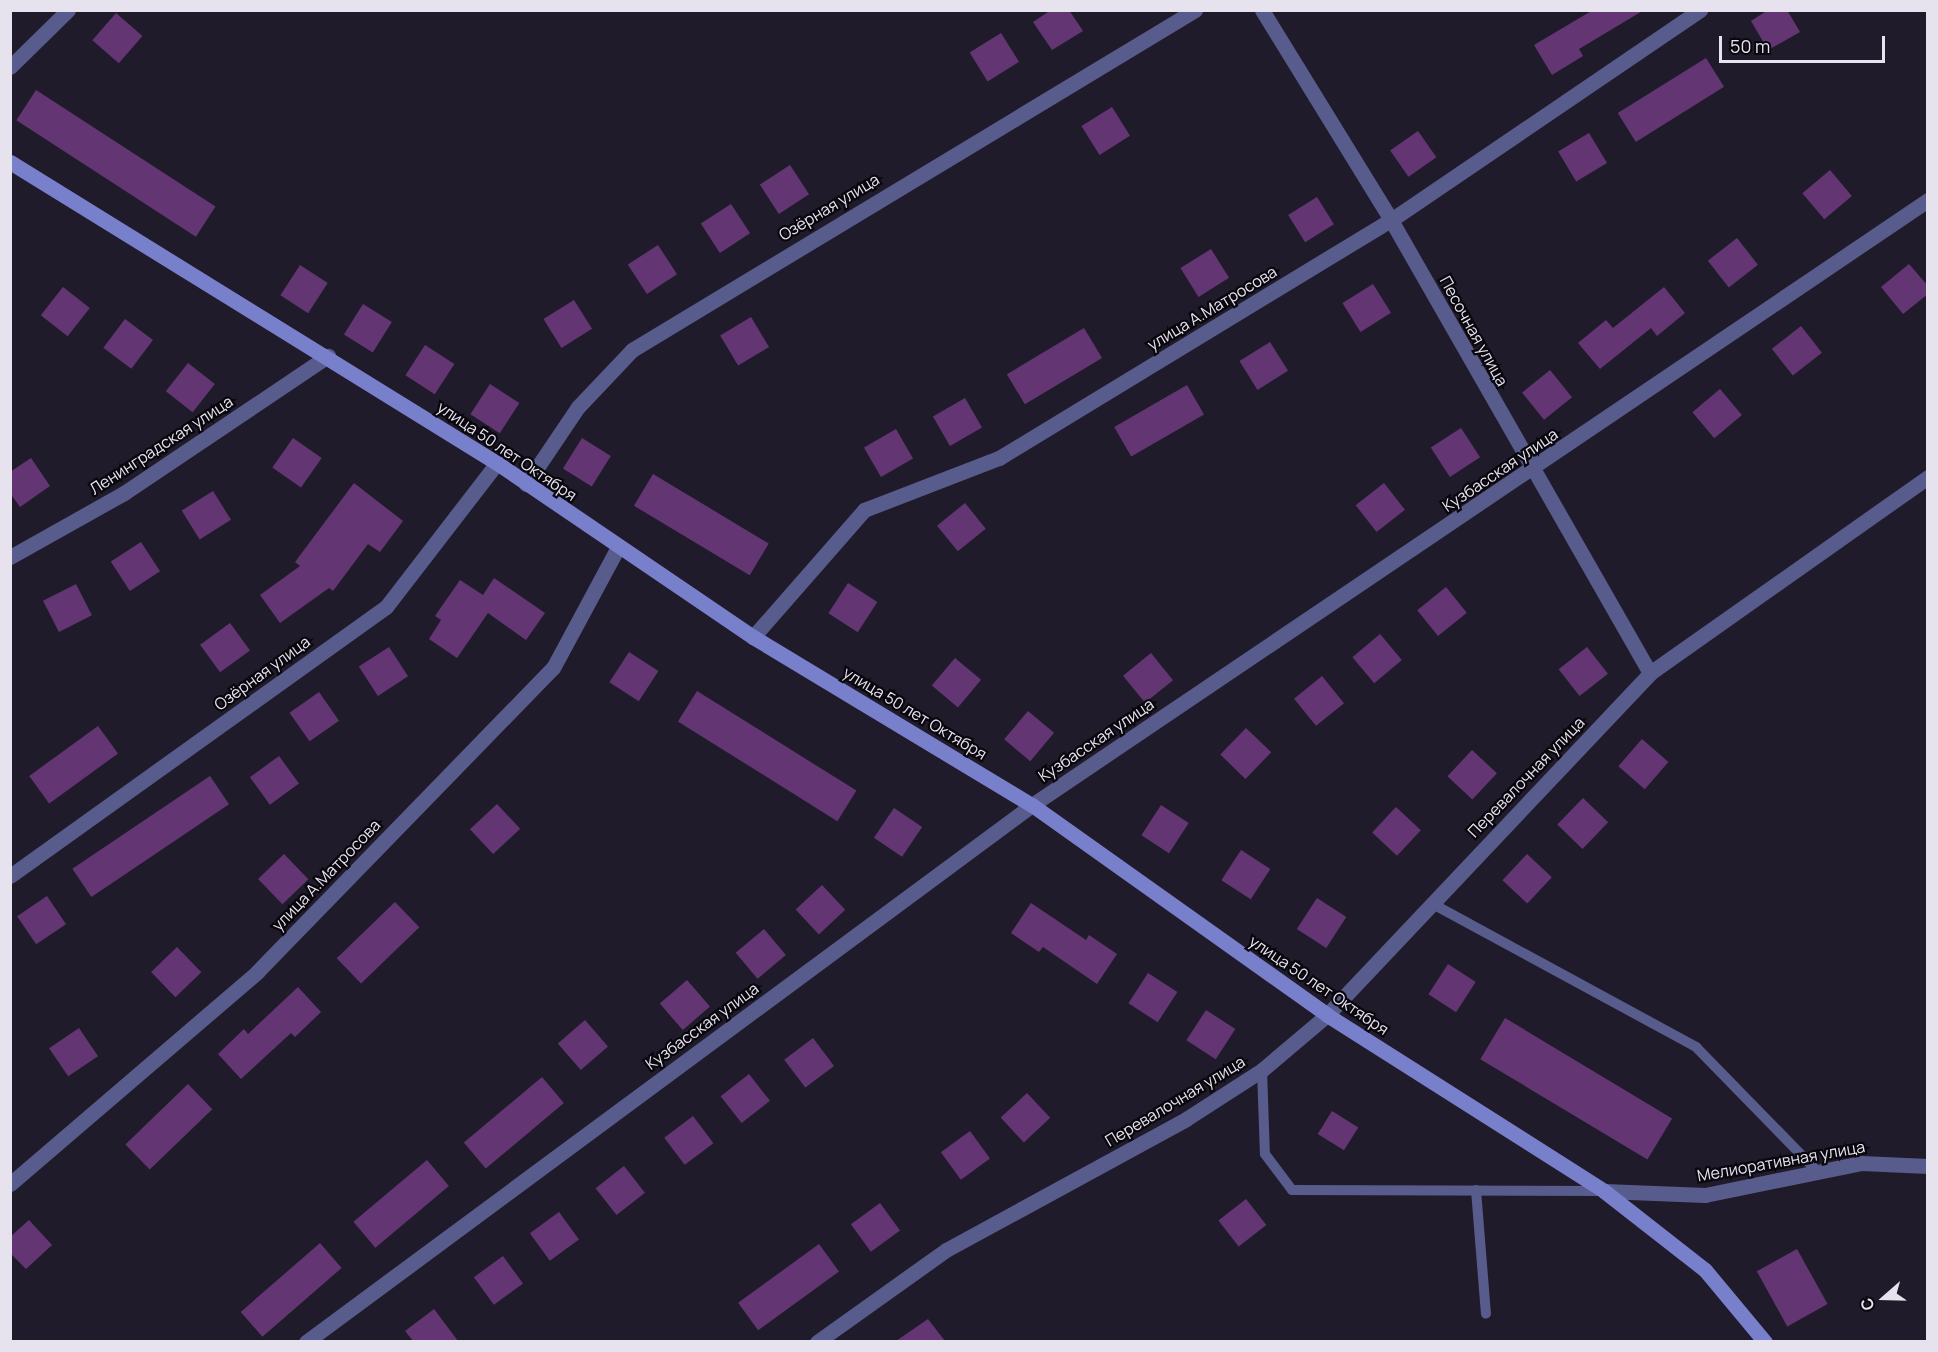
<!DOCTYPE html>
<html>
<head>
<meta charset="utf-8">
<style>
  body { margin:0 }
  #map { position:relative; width:1938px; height:1352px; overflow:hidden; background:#201b2b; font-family:Manrope,sans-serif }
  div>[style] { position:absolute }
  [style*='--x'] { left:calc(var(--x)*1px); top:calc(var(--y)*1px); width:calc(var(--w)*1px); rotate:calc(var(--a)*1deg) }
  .building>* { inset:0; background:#633673; transform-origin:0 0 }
  .service>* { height:10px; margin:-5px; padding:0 5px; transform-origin:5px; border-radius:5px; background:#575c8c }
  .minor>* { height:15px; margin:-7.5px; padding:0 7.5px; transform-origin:7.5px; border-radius:7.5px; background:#575c8c }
  .secondary>* { height:15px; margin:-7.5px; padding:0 7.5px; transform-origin:7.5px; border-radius:7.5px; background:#787fcb }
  span { translate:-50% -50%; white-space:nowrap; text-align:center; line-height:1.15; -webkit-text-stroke:4.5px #09070d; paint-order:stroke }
  .street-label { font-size:16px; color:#e6e3ee }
  .frame { position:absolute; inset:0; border:12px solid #e6e3ee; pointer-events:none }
  .north { position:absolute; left:1854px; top:1268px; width:60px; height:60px; -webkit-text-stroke:4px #09070d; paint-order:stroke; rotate:250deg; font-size:16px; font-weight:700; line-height:24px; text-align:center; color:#e6e3ee }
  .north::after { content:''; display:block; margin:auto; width:21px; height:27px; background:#e6e3ee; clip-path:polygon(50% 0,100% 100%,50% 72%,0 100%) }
  .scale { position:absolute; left:1719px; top:36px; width:166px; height:27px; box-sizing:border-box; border:3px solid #e6e3ee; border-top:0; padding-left:8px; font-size:18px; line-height:21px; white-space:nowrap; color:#e6e3ee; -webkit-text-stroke:4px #09070d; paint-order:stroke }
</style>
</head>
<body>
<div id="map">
  <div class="building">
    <div style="clip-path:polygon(1051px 10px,1069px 10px,1083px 31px,1052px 50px,1033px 22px)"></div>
    <div style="clip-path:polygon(1593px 10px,1644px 10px,1579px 49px,1583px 56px,1552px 75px,1534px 45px)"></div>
    <div style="clip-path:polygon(1768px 10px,1787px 10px,1800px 32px,1768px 50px,1751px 21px)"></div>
    <div style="left:116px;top:13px;width:35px;height:36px;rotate:41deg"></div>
    <div style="left:1001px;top:33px;width:34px;height:37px;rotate:58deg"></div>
    <div style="left:1706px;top:58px;width:34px;height:104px;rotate:58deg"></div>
    <div style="left:36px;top:90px;width:214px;height:36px;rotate:33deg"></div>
    <div style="left:1112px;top:107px;width:34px;height:36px;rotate:58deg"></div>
    <div style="left:1418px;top:131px;width:32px;height:34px;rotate:55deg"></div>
    <div style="left:1589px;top:133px;width:35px;height:36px;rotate:59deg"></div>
    <div style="left:790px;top:165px;width:35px;height:36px;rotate:57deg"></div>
    <div style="left:1830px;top:170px;width:34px;height:36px;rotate:50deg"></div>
    <div style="left:1317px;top:197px;width:32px;height:34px;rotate:58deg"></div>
    <div style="left:731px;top:204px;width:35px;height:36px;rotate:57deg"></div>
    <div style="left:1737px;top:238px;width:34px;height:37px;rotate:52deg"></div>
    <div style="left:658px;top:245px;width:35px;height:36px;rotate:57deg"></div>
    <div style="left:1211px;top:249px;width:34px;height:36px;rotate:58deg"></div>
    <div style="clip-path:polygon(1909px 264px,1928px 286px,1928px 294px,1903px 314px,1881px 287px)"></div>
    <div style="left:300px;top:265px;width:33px;height:36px;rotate:33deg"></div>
    <div style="left:1373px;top:284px;width:34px;height:36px;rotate:58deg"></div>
    <div style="left:63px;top:287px;width:34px;height:36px;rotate:38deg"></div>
    <div style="clip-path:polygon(1664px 287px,1685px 313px,1657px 336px,1651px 328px,1600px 369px,1578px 343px,1606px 320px,1613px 328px)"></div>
    <div style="left:574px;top:300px;width:34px;height:36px;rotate:58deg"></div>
    <div style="left:363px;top:304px;width:34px;height:36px;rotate:32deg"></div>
    <div style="left:751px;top:317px;width:35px;height:36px;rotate:59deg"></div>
    <div style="left:125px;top:319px;width:35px;height:36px;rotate:37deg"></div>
    <div style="left:1801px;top:326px;width:34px;height:37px;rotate:52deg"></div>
    <div style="left:1084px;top:328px;width:35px;height:90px;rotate:59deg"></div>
    <div style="left:1270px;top:342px;width:34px;height:36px;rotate:58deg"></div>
    <div style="left:425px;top:345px;width:35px;height:36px;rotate:33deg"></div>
    <div style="left:188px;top:363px;width:34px;height:36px;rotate:38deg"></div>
    <div style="left:1550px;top:370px;width:35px;height:36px;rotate:51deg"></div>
    <div style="left:490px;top:384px;width:35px;height:36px;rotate:33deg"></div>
    <div style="left:1187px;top:385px;width:34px;height:84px;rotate:60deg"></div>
    <div style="left:1720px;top:389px;width:34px;height:36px;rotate:50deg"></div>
    <div style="left:965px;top:398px;width:34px;height:37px;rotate:60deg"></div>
    <div style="left:1461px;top:428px;width:35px;height:36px;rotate:57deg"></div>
    <div style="left:896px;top:429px;width:34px;height:37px;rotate:60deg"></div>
    <div style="left:293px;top:438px;width:35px;height:36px;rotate:35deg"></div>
    <div style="left:582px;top:438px;width:34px;height:36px;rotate:32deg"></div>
    <div style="clip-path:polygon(31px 458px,50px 486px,20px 507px,10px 493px,10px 472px)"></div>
    <div style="left:653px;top:474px;width:135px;height:37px;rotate:31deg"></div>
    <div style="clip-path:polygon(354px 483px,403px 521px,380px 552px,368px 544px,333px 591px,329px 588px,280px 623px,260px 595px,300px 566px,295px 562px)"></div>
    <div style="left:1384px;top:483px;width:34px;height:36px;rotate:52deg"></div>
    <div style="left:213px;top:491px;width:34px;height:37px;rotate:58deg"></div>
    <div style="left:965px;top:503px;width:33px;height:36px;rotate:51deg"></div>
    <div style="left:141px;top:542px;width:35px;height:36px;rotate:57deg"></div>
    <div style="clip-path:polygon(494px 578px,545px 613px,526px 640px,488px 613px,457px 658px,429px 639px,441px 620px,435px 616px,460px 580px,483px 595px)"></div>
    <div style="left:848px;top:583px;width:35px;height:36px;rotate:33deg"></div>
    <div style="left:76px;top:584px;width:35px;height:37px;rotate:63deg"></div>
    <div style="left:1446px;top:587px;width:33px;height:37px;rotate:51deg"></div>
    <div style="left:230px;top:623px;width:34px;height:37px;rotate:54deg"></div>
    <div style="left:1380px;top:634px;width:34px;height:36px;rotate:50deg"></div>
    <div style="left:389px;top:647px;width:35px;height:36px;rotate:57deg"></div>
    <div style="left:1587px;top:647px;width:34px;height:36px;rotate:52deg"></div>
    <div style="left:629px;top:652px;width:35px;height:36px;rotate:33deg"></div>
    <div style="left:1151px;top:653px;width:35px;height:36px;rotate:51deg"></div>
    <div style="left:955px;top:658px;width:34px;height:36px;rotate:40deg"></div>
    <div style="left:1322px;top:676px;width:35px;height:36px;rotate:51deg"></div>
    <div style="left:697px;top:691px;width:188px;height:36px;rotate:32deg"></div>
    <div style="left:319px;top:692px;width:35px;height:36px;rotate:55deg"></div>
    <div style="left:1028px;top:711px;width:34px;height:37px;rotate:40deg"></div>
    <div style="left:98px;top:726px;width:34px;height:85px;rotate:54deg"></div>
    <div style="left:1246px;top:728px;width:35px;height:37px;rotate:44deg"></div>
    <div style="left:1642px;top:739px;width:35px;height:36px;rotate:41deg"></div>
    <div style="left:1472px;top:750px;width:34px;height:36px;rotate:43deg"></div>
    <div style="left:279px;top:756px;width:34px;height:36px;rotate:54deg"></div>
    <div style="left:210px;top:776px;width:34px;height:166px;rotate:56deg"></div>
    <div style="left:1583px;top:798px;width:35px;height:37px;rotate:44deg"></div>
    <div style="left:497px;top:804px;width:34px;height:37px;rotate:47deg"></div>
    <div style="left:1161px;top:805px;width:33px;height:36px;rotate:33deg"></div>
    <div style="left:1396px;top:807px;width:34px;height:35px;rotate:43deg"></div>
    <div style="left:894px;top:808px;width:34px;height:36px;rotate:34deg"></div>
    <div style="left:1241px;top:850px;width:35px;height:36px;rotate:33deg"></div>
    <div style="left:284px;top:854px;width:35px;height:36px;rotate:46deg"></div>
    <div style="left:1527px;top:854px;width:34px;height:36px;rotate:43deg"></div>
    <div style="left:822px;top:885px;width:34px;height:36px;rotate:47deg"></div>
    <div style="left:47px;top:896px;width:34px;height:36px;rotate:56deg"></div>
    <div style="left:1317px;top:898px;width:35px;height:37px;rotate:33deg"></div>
    <div style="left:395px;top:902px;width:35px;height:81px;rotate:46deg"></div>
    <div style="clip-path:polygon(1031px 903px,1086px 940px,1089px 935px,1117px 954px,1097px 984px,1043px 947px,1039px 952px,1011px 933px)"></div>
    <div style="left:764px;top:929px;width:34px;height:37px;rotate:50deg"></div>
    <div style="left:177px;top:947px;width:35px;height:36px;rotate:46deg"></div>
    <div style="left:1448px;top:964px;width:33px;height:36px;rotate:33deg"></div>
    <div style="left:1148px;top:973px;width:35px;height:36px;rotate:33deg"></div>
    <div style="left:687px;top:980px;width:35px;height:36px;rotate:49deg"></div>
    <div style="clip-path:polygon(298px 987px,321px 1012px,295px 1037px,291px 1033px,241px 1079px,218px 1054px,244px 1029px,248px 1034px)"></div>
    <div style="left:1206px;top:1010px;width:35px;height:36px;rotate:33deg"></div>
    <div style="left:1505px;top:1018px;width:195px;height:48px;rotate:31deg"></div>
    <div style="left:585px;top:1020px;width:35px;height:36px;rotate:49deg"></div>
    <div style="left:79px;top:1028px;width:34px;height:36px;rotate:56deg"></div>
    <div style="left:813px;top:1038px;width:35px;height:36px;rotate:53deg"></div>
    <div style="left:749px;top:1074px;width:34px;height:36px;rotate:52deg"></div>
    <div style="left:542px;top:1077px;width:34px;height:102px;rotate:50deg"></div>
    <div style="left:188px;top:1084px;width:35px;height:87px;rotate:46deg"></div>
    <div style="left:1027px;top:1093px;width:34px;height:36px;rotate:47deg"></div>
    <div style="left:1332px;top:1111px;width:31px;height:27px;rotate:32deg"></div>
    <div style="left:693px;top:1116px;width:34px;height:36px;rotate:53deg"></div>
    <div style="left:970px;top:1131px;width:34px;height:36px;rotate:54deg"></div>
    <div style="left:427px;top:1160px;width:34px;height:96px;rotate:50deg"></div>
    <div style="left:624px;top:1166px;width:34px;height:36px;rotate:52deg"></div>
    <div style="left:1246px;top:1199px;width:33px;height:35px;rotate:52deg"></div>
    <div style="left:880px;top:1203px;width:34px;height:36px;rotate:54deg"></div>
    <div style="left:559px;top:1212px;width:34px;height:36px;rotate:54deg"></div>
    <div style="clip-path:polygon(29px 1220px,52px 1245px,26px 1269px,10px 1253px,10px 1237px)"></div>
    <div style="left:320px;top:1243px;width:33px;height:105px;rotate:49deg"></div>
    <div style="left:819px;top:1244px;width:34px;height:100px;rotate:54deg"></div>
    <div style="left:1797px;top:1249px;width:63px;height:46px;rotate:61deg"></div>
    <div style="left:503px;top:1256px;width:34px;height:36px;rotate:54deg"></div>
    <div style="clip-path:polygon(434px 1309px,458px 1341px,413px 1341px,405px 1331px)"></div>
    <div style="clip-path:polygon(928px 1319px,945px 1341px,896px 1341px)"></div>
  </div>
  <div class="service">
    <div style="--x:1431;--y:903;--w:302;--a:28.5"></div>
    <div style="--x:1696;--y:1047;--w:175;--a:45.7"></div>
    <div style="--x:1262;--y:1070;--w:84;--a:88"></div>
    <div style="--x:1265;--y:1154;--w:45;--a:53.1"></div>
    <div style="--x:1292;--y:1190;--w:312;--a:0.2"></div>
    <div style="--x:1476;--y:1190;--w:124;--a:85.4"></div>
  </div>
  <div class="minor">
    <div style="--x:1262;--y:10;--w:246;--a:58.4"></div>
    <div style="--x:1391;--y:220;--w:522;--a:60.24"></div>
    <div style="--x:10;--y:67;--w:81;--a:-44.5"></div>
    <div style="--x:526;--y:484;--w:93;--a:-56"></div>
    <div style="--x:578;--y:407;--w:79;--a:-46.5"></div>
    <div style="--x:632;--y:350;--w:658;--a:-31.13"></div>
    <div style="--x:10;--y:557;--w:131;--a:-29.3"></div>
    <div style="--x:124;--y:493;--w:246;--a:-33.9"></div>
    <div style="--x:753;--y:637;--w:169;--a:-48.8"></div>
    <div style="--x:864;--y:510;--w:145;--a:-21.1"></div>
    <div style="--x:999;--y:458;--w:459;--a:-31.3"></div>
    <div style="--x:1391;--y:220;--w:374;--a:-34.2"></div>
    <div style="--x:10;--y:876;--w:462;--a:-35.6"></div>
    <div style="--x:386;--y:607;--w:182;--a:-52.4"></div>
    <div style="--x:10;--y:1184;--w:326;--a:-40.6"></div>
    <div style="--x:257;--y:972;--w:424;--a:-45.8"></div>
    <div style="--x:553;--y:668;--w:135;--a:-61.7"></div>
    <div style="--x:1604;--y:1191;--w:101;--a:2.3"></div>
    <div style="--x:1705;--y:1195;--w:159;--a:-11.6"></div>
    <div style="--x:1861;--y:1163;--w:67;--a:2.6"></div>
    <div style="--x:306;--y:1342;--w:903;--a:-36.49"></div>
    <div style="--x:1032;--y:805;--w:1081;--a:-34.03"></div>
    <div style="--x:817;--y:1342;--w:158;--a:-35.5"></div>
    <div style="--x:946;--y:1250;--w:273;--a:-28.6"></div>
    <div style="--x:1186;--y:1119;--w:90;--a:-32.8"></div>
    <div style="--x:1262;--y:1070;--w:85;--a:-40.2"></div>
    <div style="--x:1327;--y:1015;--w:470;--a:-46.6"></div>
    <div style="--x:1650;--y:673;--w:340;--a:-35.2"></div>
  </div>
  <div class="secondary">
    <div style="--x:10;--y:162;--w:573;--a:31.72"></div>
    <div style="--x:497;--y:463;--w:310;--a:34.2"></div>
    <div style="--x:753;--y:637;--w:326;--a:31.1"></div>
    <div style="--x:1032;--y:805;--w:362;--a:35.4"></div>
    <div style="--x:1327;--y:1015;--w:328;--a:32.4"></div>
    <div style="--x:1604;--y:1191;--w:128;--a:38"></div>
    <div style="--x:1705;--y:1270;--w:94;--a:50.2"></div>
  </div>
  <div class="street-label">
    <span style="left:829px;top:207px;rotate:-31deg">Озёрная улица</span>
    <span style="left:1212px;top:308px;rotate:-31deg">улица А.Матросова</span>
    <span style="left:1474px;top:331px;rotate:61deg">Песочная улица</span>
    <span style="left:161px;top:445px;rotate:-33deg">Ленинградская улица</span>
    <span style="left:507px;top:451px;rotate:34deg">улица 50 лет Октября</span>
    <span style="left:1500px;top:470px;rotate:-34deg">Кузбасская улица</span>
    <span style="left:262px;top:673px;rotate:-36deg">Озёрная улица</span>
    <span style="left:915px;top:713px;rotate:31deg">улица 50 лет Октября</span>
    <span style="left:1096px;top:740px;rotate:-34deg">Кузбасская улица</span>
    <span style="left:1526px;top:777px;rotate:-46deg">Перевалочная улица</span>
    <span style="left:326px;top:875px;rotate:-46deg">улица А.Матросова</span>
    <span style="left:1319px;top:985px;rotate:34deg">улица 50 лет Октября</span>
    <span style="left:702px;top:1026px;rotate:-36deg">Кузбасская улица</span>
    <span style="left:1175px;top:1101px;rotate:-31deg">Перевалочная улица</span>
    <span style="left:1781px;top:1161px;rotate:-10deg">Мелиоративная улица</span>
  </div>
  <div class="frame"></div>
  <div class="north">С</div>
  <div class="scale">50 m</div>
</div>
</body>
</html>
